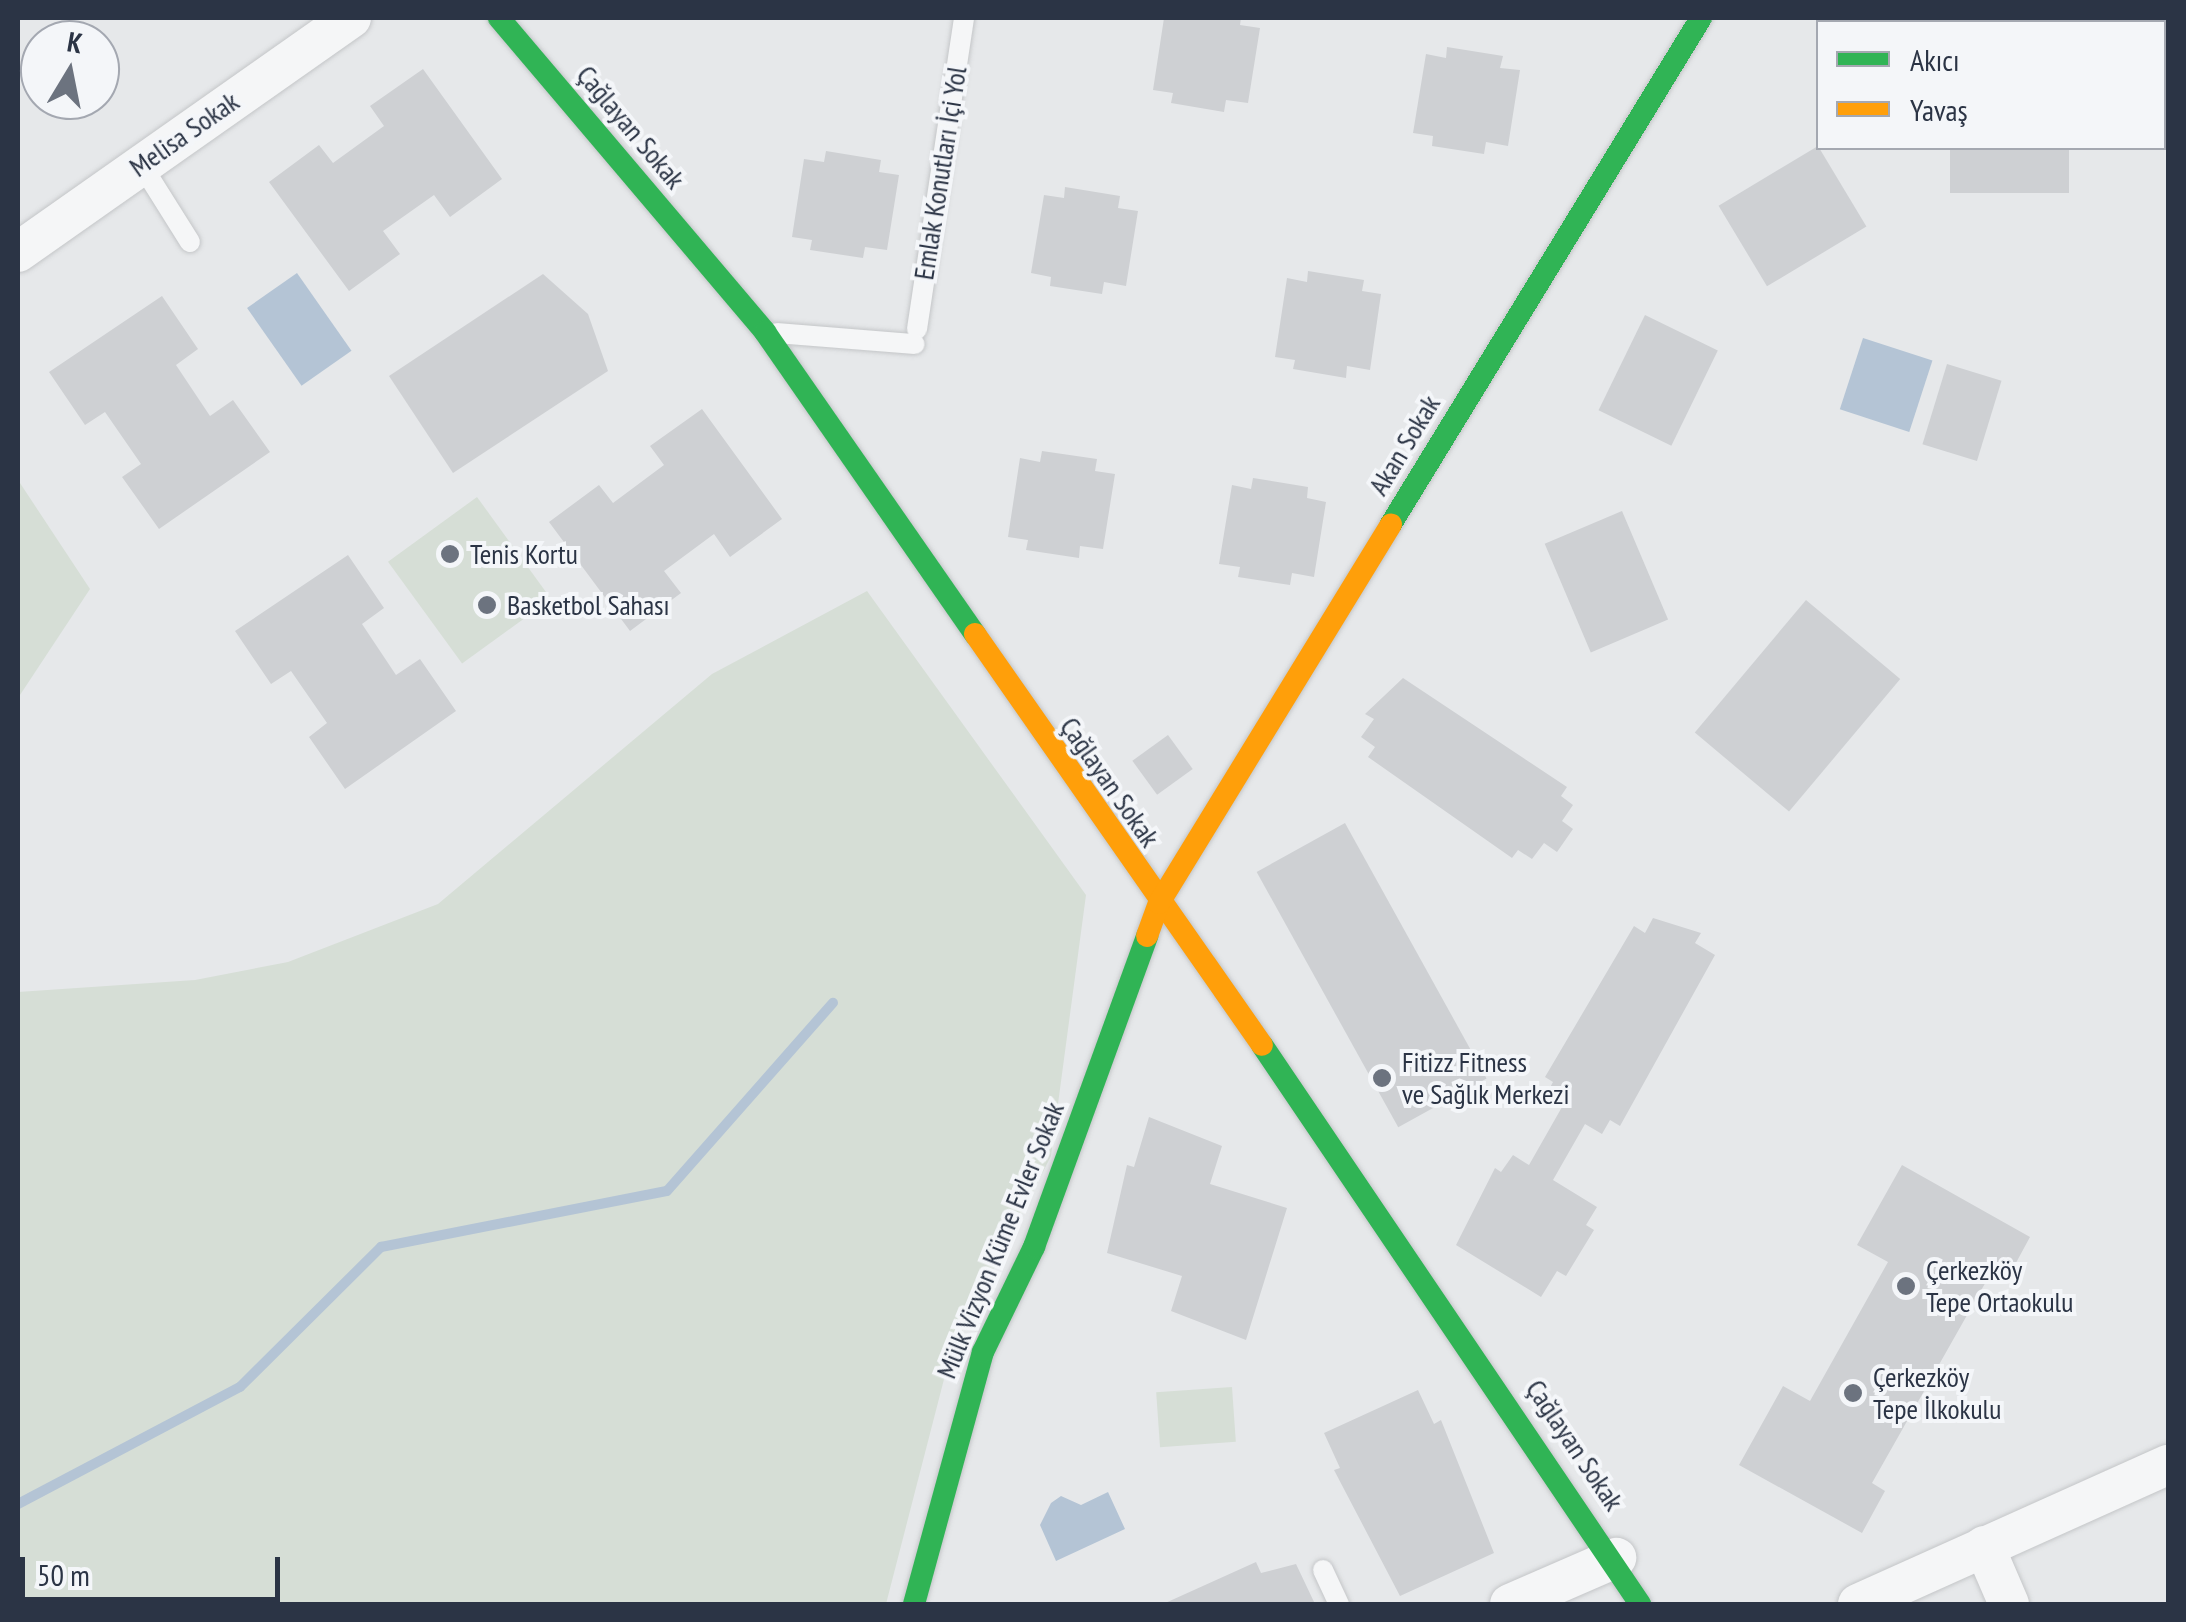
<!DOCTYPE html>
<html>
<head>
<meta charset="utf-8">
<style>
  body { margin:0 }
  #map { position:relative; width:2186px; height:1622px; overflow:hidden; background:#e6e8ea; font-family:"PT Sans Narrow",sans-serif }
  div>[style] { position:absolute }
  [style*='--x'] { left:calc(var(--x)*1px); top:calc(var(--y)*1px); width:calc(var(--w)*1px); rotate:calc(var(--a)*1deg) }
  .green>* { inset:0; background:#d6ded6; transform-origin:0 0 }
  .water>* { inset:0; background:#b4c4d5; transform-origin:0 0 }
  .stream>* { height:10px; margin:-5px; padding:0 5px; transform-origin:5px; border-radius:5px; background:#b4c4d5 }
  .building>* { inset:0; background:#ced0d3; transform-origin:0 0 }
  .roads { filter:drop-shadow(0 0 2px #c4c6c8) drop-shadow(0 0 2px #c4c6c8) }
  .lane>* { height:20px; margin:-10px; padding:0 10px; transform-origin:10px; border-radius:10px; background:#f5f6f7 }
  .street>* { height:40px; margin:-20px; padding:0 20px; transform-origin:20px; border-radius:20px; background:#f5f6f7 }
  .fast>* { height:22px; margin:-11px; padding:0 11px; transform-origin:11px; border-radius:11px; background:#30b455 }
  .slow>* { height:22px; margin:-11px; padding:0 11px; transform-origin:11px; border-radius:11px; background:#ff9f0a }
  .dots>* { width:28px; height:28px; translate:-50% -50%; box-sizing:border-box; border:5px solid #f4f6f9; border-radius:50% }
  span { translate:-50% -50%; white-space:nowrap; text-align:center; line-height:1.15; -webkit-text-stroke:8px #f4f6f9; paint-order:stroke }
  .street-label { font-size:28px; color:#2b3445 }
  .poi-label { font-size:28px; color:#2b3445 }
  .left { translate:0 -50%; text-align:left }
  .frame { position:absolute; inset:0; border:20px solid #2b3445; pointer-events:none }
  .legend { position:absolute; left:1816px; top:20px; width:350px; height:130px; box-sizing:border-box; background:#f4f6f9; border:2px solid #a4a8b1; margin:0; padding:12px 18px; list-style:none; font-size:30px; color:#2b3445 }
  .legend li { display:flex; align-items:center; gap:20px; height:50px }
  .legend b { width:50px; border:2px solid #a4a8b1 }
  .north { position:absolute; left:20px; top:20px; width:100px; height:100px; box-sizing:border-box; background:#f4f6f9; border:2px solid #a4a8b1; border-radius:50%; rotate:10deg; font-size:28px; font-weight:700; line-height:40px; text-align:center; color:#2b3445 }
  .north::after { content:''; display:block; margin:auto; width:35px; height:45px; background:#6c737f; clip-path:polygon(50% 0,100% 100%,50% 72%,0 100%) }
  .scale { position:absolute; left:20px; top:1557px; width:260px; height:45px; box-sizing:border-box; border:5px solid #2b3445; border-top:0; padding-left:12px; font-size:30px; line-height:35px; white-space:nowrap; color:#2b3445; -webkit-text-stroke:8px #f4f6f9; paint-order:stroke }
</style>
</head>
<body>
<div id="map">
  <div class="green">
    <div style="clip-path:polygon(18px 480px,90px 589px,18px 698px)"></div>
    <div style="left:477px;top:497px;width:126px;height:110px;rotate:54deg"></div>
    <div style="clip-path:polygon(867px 591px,1086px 895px,1051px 1156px,950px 1356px,886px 1604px,18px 1604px,18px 992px,195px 980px,288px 962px,438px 904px,712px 674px)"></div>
    <div style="left:1232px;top:1387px;width:55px;height:76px;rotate:86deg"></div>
  </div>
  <div class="water">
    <div style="left:297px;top:273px;width:95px;height:61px;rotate:55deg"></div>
    <div style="left:1863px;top:338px;width:73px;height:75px;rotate:18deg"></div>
    <div style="clip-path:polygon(1108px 1492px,1125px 1529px,1056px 1561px,1040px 1525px,1051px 1503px,1061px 1496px,1081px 1505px)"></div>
  </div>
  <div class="stream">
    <div style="--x:18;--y:1504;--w:251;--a:-27.8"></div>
    <div style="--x:240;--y:1387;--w:199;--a:-44.8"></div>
    <div style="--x:381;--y:1247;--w:291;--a:-11.1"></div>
    <div style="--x:667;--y:1191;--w:251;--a:-48.6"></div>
  </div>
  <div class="building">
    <div style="clip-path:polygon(1164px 18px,1241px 18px,1240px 25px,1260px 28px,1248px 103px,1226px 100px,1224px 112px,1171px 103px,1173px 93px,1153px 90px)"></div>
    <div style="clip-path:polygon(1447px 47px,1503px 56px,1500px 68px,1520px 70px,1508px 146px,1486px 142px,1484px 154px,1432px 146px,1433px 136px,1413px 133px,1426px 54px,1446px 58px)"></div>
    <div style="clip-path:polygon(423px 69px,502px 179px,450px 217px,434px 195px,383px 231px,400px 254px,349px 291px,269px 182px,319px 145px,333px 163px,384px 126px,370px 106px)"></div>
    <div style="left:1818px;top:146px;width:94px;height:116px;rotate:59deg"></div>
    <div style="left:1950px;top:148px;width:119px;height:45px"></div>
    <div style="clip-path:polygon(826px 151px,881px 160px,879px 172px,899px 175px,887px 250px,865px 247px,863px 258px,810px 250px,812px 240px,792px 237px,804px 159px,824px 162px)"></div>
    <div style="clip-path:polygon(1065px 187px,1120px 196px,1118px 208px,1138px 211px,1126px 286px,1104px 282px,1102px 294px,1050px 286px,1051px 277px,1031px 273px,1044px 195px,1064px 198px)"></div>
    <div style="clip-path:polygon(1308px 271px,1364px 280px,1362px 291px,1381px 294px,1370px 370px,1347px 366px,1346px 378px,1293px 369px,1295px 360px,1275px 357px,1287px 278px,1307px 282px)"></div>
    <div style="clip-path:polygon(543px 274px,588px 314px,608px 371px,453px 473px,389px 376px)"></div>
    <div style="clip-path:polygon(162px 296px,198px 349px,176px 365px,210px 416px,233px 400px,270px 452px,159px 529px,122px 477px,141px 464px,105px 412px,85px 425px,49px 372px)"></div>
    <div style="left:1645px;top:315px;width:81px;height:106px;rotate:26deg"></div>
    <div style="left:1947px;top:364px;width:57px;height:84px;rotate:17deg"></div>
    <div style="clip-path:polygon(702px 409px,782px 519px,730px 557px,714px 534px,664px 571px,681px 593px,630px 631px,549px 522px,599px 485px,613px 503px,664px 465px,650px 446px)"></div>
    <div style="clip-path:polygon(1042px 451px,1097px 459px,1095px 471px,1115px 474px,1103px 549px,1080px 546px,1079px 558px,1026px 550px,1028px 540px,1008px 537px,1020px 458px,1040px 462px)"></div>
    <div style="clip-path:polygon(1253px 478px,1308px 487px,1307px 498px,1326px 502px,1314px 577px,1292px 573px,1290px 585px,1238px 577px,1240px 567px,1219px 564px,1232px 485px,1251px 489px)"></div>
    <div style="left:1622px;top:511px;width:118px;height:84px;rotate:67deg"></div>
    <div style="clip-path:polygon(348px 555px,384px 608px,362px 624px,396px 675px,420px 659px,456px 711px,345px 789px,309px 737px,327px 723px,291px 671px,271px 684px,235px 631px)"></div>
    <div style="left:1806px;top:600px;width:123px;height:173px;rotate:40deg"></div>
    <div style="clip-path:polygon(1403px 678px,1567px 787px,1561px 796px,1573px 805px,1562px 821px,1573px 829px,1557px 852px,1544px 843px,1532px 859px,1518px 850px,1512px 858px,1368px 757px,1375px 747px,1361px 737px,1374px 719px,1365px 714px)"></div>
    <div style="left:1168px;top:735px;width:42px;height:44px;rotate:54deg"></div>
    <div style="left:1345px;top:823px;width:292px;height:101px;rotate:61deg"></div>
    <div style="clip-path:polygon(1653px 918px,1701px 933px,1695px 943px,1715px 955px,1620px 1126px,1610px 1120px,1602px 1134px,1585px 1124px,1553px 1180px,1597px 1207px,1586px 1225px,1594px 1230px,1566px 1276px,1557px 1271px,1541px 1297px,1456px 1245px,1495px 1168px,1501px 1172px,1513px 1155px,1529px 1165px,1562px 1107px,1545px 1097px,1553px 1082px,1545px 1077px,1634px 926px,1645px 933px)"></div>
    <div style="clip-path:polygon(1149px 1117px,1222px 1146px,1210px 1184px,1287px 1208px,1246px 1340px,1171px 1311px,1182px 1276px,1107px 1253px,1127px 1165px,1134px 1167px)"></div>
    <div style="clip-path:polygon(1902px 1165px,2030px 1237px,2011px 1272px,1996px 1264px,1872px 1483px,1885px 1491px,1862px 1533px,1739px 1465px,1783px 1386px,1810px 1401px,1888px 1262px,1857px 1245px)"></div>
    <div style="clip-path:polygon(1418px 1390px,1434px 1424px,1441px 1420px,1494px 1553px,1400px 1596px,1334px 1470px,1340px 1468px,1324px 1433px)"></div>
    <div style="clip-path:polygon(1256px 1562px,1261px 1573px,1296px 1564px,1315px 1604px,1163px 1604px)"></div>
  </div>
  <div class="roads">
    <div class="lane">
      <div style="--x:1838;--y:18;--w:4;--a:63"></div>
      <div style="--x:141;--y:164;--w:92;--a:57.9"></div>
      <div style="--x:917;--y:329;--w:315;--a:-81.4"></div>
      <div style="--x:777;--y:333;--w:138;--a:4.6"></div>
      <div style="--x:1323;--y:1570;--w:38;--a:65"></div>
    </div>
    <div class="street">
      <div style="--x:18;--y:252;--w:407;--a:-35.1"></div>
      <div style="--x:1984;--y:1546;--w:63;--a:66.7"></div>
      <div style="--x:1510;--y:1604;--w:116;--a:-23.5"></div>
      <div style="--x:1858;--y:1604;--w:340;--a:-24.2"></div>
    </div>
    <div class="fast">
      <div style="--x:499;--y:18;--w:412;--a:49.7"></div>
      <div style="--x:765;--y:332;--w:368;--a:55.2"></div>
      <div style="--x:1391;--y:524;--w:593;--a:-58.51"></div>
      <div style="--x:1262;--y:1045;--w:675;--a:55.93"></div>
      <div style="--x:914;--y:1604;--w:261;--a:-74.7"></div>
      <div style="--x:983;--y:1352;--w:117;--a:-64.1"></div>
      <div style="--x:1034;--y:1247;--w:331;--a:-70"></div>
    </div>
    <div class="slow">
      <div style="--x:2153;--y:18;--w:11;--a:22"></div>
      <div style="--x:975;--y:634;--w:501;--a:55.07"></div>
      <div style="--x:1147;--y:936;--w:35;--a:-70"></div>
      <div style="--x:1159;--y:903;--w:444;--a:-58.5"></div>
    </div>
  </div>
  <div class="dots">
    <div style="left:450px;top:554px;background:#6c737f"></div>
    <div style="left:487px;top:605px;background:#6c737f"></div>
    <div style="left:1382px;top:1078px;background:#6c737f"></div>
    <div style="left:1906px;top:1286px;background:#6c737f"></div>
    <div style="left:1853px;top:1393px;background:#6c737f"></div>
  </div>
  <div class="street-label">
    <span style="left:631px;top:127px;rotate:50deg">Çağlayan Sokak</span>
    <span style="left:184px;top:134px;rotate:-35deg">Melisa Sokak</span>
    <span style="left:940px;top:173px;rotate:-81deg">Emlak Konutları İçi Yol</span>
    <span style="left:1404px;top:445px;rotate:-59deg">Akan Sokak</span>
    <span style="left:1110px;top:782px;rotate:55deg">Çağlayan Sokak</span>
    <span style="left:1000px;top:1240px;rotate:-68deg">Mülk Vizyon Küme Evler Sokak</span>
    <span style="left:1575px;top:1445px;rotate:56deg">Çağlayan Sokak</span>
  </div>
  <div class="poi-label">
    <span class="left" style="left:470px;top:554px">Tenis Kortu</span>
    <span class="left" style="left:507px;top:605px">Basketbol Sahası</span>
    <span class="left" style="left:1402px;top:1078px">Fitizz Fitness<br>ve Sağlık Merkezi</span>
    <span class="left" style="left:1926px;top:1286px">Çerkezköy<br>Tepe Ortaokulu</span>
    <span class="left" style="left:1873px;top:1393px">Çerkezköy<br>Tepe İlkokulu</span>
  </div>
  <div class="frame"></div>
  <ul class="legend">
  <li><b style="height:12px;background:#30b455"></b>Akıcı</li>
  <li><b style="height:12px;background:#ff9f0a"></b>Yavaş</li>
  </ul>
  <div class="north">K</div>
  <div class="scale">50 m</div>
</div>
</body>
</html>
